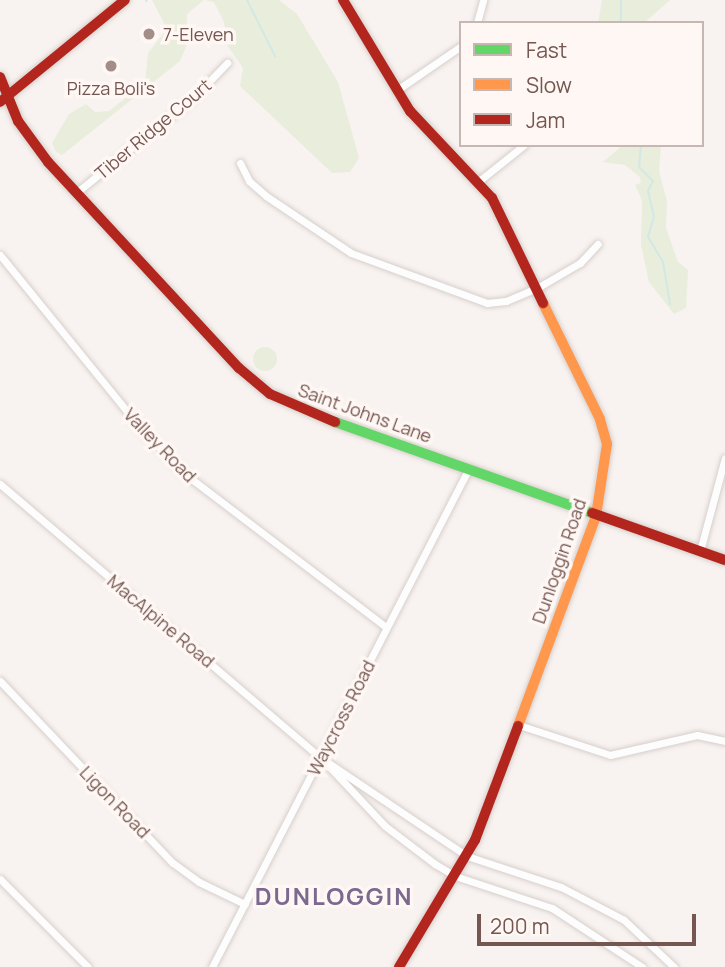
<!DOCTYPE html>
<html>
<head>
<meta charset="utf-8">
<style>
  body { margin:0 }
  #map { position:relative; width:725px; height:967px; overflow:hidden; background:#f8f3f0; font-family:Manrope,sans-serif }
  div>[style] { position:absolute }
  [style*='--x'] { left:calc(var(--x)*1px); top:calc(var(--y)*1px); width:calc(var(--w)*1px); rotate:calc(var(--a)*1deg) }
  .green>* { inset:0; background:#e9eddc }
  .round { border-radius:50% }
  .stream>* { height:2px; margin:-1px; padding:0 1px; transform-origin:1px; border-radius:1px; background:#d2e8e6 }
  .roads { filter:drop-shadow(0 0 2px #d7cfcc) drop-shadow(0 0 2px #d7cfcc) }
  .street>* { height:7px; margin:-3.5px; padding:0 3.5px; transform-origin:3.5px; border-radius:3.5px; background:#fefdfd }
  .fast>* { height:10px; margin:-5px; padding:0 5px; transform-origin:5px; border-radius:5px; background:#63d668 }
  .slow>* { height:10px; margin:-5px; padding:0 5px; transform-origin:5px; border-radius:5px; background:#ff974d }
  .jam>* { height:10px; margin:-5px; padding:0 5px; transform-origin:5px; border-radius:5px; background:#b3261e }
  .dots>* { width:19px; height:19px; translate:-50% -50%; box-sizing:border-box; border:4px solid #fef7f3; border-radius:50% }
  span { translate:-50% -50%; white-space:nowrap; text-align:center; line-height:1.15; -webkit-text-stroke:7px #fef7f3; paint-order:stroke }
  .poi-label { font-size:18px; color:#755651 }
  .left { translate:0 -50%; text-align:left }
  .street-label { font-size:18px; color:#755651 }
  .district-label { font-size:24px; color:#7b698f; font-weight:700; letter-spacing:2px }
  .legend { position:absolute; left:459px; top:21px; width:245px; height:126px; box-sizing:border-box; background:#fef7f3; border:2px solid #c7b7b2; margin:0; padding:9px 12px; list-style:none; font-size:21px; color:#755651 }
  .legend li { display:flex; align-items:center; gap:14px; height:35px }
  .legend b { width:35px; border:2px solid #c7b7b2 }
  .scale { position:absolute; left:477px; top:914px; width:219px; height:32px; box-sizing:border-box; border:4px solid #755651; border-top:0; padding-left:9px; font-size:21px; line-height:24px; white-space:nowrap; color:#755651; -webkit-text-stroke:5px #fef7f3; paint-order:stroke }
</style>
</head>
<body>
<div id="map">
  <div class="green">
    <div style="clip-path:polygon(152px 0,279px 0,297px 14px,338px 82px,359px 158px,350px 172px,332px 173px,240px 86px,243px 68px,227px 45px,224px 22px,214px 2px,204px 0,187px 14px,186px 47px,180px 61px,62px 155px,56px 152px,52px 143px,69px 114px,86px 104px,95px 112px,109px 111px,145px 83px,148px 53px,163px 34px,164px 23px)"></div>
    <div style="clip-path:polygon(602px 0,670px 0,644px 23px,598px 23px)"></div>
    <div style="clip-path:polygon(623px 145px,661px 145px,659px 171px,667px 201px,666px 228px,678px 262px,688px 270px,686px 308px,674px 314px,649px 282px,641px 245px,642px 200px,635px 185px,641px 183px,640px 177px,625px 165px,603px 162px)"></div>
    <div class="round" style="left:253px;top:347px;width:24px;height:24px"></div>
  </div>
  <div class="stream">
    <div style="--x:247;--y:0;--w:63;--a:63.4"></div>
    <div style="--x:621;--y:0;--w:23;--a:90"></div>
    <div style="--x:146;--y:1;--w:1;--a:-45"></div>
    <div style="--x:641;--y:145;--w:22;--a:95"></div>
    <div style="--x:639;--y:167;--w:20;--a:45"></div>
    <div style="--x:653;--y:181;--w:11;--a:117"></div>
    <div style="--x:648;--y:191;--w:26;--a:77"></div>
    <div style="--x:654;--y:216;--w:22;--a:106"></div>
    <div style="--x:648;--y:237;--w:29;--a:59"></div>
    <div style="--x:663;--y:262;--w:43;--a:80.5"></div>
  </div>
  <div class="roads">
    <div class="street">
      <div style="--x:477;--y:23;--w:24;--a:-75"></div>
      <div style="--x:397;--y:90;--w:78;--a:-34.5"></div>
      <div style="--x:240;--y:163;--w:20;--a:63"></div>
      <div style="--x:249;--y:181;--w:23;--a:41"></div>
      <div style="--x:266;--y:196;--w:102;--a:33.8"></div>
      <div style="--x:351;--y:253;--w:145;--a:20.2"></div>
      <div style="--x:487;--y:303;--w:19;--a:-6"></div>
      <div style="--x:506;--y:301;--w:34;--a:-23"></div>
      <div style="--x:537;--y:288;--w:50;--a:-30.2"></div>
      <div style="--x:580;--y:263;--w:26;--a:-47"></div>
      <div style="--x:479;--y:181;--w:58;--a:-38.7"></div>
      <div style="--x:76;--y:193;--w:155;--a:-39.2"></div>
      <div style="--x:196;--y:95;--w:45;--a:-45.9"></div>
      <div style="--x:0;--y:255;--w:227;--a:50.9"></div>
      <div style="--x:143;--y:431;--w:60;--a:45.7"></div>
      <div style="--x:185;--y:474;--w:253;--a:37.3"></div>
      <div style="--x:0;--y:484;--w:422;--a:40.5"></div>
      <div style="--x:321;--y:758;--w:176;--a:33.9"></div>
      <div style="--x:467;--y:856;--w:99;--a:18.3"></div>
      <div style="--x:561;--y:887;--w:71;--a:27.6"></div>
      <div style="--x:624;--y:920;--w:69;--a:43.2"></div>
      <div style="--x:700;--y:551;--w:96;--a:-75"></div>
      <div style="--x:0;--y:681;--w:251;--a:46.5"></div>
      <div style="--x:173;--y:863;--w:32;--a:36"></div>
      <div style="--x:199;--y:882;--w:51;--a:25.6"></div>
      <div style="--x:519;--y:725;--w:96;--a:18.2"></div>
      <div style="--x:610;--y:755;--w:89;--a:-12.9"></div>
      <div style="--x:697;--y:735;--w:29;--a:12"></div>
      <div style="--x:324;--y:761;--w:89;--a:46.8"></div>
      <div style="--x:385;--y:826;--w:63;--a:37.2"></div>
      <div style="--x:435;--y:864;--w:23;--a:31"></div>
      <div style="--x:455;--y:876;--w:102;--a:18.3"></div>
      <div style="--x:552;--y:908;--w:108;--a:33.2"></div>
      <div style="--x:0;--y:879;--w:124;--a:45"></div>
      <div style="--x:212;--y:967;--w:559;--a:-62.75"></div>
    </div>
    <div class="fast">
      <div style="--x:335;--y:422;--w:273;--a:19.5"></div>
    </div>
    <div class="slow">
      <div style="--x:518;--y:726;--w:224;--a:-69.6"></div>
      <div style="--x:596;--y:516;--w:73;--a:-81.3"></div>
      <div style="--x:607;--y:444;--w:26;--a:-106"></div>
      <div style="--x:600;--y:419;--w:129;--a:-116.2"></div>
    </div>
    <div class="jam">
      <div style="--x:343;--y:0;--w:130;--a:58.9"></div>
      <div style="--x:410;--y:111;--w:120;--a:46.7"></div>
      <div style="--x:492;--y:198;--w:117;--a:64.1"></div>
      <div style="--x:0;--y:77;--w:48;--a:67.8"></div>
      <div style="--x:18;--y:121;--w:51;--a:53.8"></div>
      <div style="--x:48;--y:162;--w:281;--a:47.2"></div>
      <div style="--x:239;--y:368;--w:40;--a:40"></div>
      <div style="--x:270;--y:394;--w:71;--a:23.3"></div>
      <div style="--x:0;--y:102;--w:161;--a:-39.2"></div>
      <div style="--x:592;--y:513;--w:141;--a:19.5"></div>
      <div style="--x:399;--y:967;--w:148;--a:-59.1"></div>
      <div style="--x:475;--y:840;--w:122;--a:-69.3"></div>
    </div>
  </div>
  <div class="dots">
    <div style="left:149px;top:34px;background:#a38d89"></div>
    <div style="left:111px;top:66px;background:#a38d89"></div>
  </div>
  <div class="poi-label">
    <span class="left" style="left:163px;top:34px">7-Eleven</span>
    <span style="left:111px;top:88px">Pizza Boli's</span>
  </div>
  <div class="street-label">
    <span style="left:153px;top:129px;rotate:-40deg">Tiber Ridge Court</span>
    <span style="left:365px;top:413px;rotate:20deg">Saint Johns Lane</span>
    <span style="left:160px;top:445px;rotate:46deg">Valley Road</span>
    <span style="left:559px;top:561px;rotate:-71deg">Dunloggin Road</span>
    <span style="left:161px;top:621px;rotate:40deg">MacAlpine Road</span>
    <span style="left:341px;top:718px;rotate:-63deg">Waycross Road</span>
    <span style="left:115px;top:802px;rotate:46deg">Ligon Road</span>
  </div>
  <div class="district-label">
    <span style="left:334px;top:896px">DUNLOGGIN</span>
  </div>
  <ul class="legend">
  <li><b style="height:9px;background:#63d668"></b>Fast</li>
  <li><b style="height:9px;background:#ff974d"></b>Slow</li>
  <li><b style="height:9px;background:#b3261e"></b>Jam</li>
  </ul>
  <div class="scale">200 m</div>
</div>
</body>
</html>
